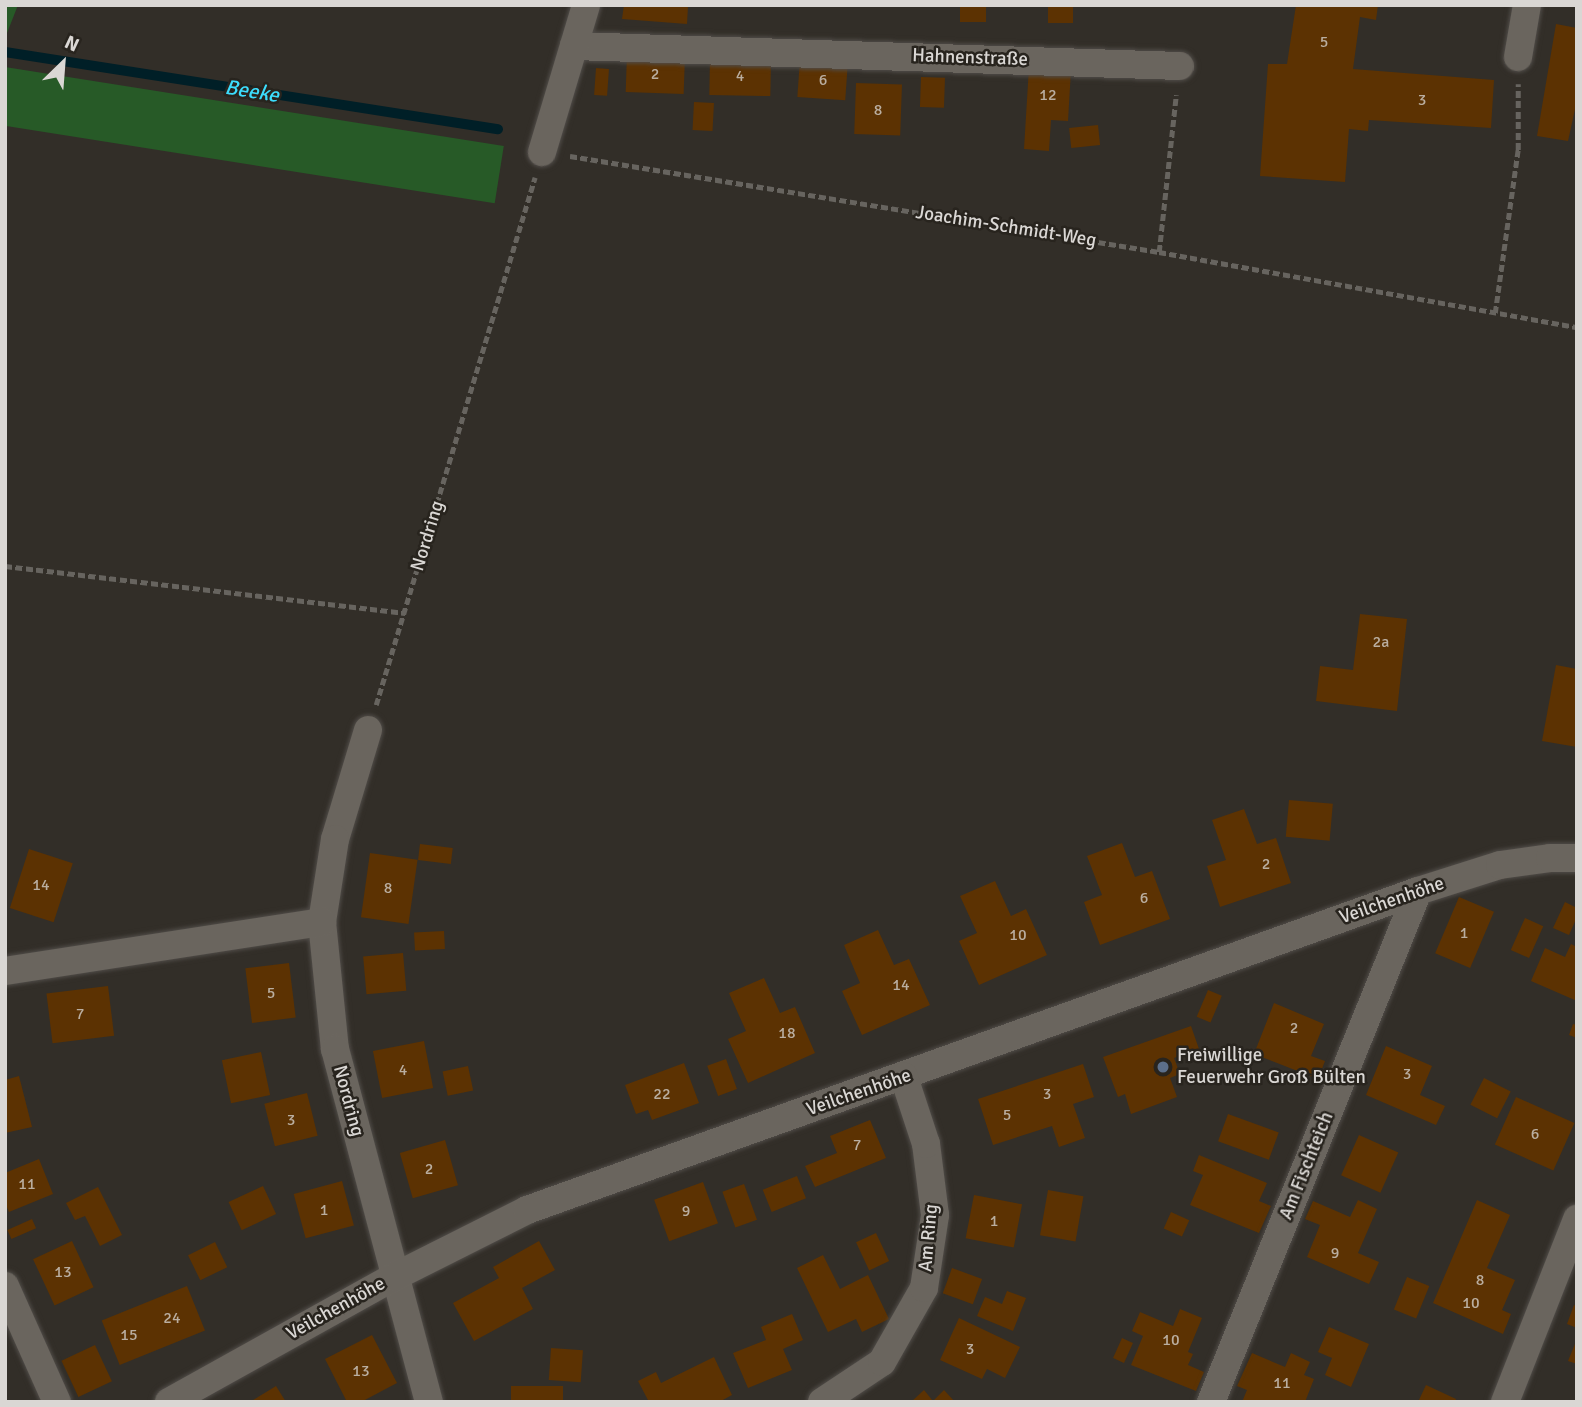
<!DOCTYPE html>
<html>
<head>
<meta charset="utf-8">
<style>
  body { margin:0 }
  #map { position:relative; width:1582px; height:1407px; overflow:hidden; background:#322e28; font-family:Signika,sans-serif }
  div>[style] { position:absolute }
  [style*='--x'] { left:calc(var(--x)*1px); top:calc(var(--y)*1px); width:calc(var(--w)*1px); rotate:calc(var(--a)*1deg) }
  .green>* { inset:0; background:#275a27; transform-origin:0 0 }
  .stream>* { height:10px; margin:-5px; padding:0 5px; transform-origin:5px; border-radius:5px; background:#001f27 }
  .building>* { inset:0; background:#5c3202; transform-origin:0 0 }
  .path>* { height:4.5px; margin-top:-2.25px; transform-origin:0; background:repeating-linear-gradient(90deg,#67645f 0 7px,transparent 0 10.5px) }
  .roads { filter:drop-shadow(0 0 2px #504c48) drop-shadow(0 0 2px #504c48) }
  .street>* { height:28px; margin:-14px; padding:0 14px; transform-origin:14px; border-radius:14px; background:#6a655e }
  .dots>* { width:19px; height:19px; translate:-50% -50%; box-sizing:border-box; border:4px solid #28241e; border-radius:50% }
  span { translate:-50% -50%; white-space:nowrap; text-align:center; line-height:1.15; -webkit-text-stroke:5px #28241e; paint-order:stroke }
  .number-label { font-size:16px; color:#baaea0 }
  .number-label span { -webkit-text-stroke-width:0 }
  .street-label { font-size:19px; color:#dad7d4 }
  .poi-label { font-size:19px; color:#dad7d4 }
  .left { translate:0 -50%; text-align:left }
  .water-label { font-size:21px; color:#3cddfd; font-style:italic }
  .frame { position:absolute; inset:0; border:7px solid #dad7d4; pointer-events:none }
  .north { position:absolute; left:28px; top:28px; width:70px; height:70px; -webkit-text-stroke:5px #28241e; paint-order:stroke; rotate:25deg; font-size:19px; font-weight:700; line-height:28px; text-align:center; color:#dad7d4 }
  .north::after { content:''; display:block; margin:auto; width:24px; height:32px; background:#dad7d4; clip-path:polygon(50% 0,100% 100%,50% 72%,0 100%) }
</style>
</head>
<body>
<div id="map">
  <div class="green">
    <div style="clip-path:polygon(5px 5px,18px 5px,7px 33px,5px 33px)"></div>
    <div style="left:5px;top:67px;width:505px;height:58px;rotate:9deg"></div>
  </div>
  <div class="stream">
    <div style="--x:5;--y:52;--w:499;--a:8.9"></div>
  </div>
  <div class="building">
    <div style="clip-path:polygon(624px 5px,688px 6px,687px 24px,622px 19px)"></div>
    <div style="left:960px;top:5px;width:26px;height:17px"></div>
    <div style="left:1048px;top:5px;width:25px;height:18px"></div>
    <div style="clip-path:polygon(1296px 5px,1378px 5px,1376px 20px,1360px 17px,1353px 69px,1494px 80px,1491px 128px,1369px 120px,1368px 131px,1349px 129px,1345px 182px,1260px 176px,1268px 64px,1287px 64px)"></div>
    <div style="clip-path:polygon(1556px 24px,1577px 28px,1577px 100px,1568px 141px,1537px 136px)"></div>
    <div style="left:627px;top:54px;width:58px;height:38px;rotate:2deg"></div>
    <div style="left:710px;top:57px;width:61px;height:38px;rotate:1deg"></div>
    <div style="left:800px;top:59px;width:48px;height:38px;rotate:4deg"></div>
    <div style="clip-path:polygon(1029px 67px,1071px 70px,1068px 121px,1051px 120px,1049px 151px,1024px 149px)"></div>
    <div style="left:596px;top:68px;width:13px;height:27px;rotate:4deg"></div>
    <div style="left:921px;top:77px;width:24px;height:30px;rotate:2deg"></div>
    <div style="left:856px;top:83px;width:46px;height:51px;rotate:2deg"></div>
    <div style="left:694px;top:102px;width:20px;height:28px;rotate:3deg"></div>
    <div style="left:1098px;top:125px;width:20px;height:29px;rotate:84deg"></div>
    <div style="clip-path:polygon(1360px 614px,1407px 619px,1397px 711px,1316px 701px,1320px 666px,1353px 670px)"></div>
    <div style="clip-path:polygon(1556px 665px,1577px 669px,1577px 747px,1542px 741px)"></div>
    <div style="left:1289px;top:800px;width:44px;height:37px;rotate:5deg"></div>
    <div style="clip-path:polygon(1244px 809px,1257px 844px,1276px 838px,1291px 883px,1220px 907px,1207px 866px,1226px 860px,1212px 820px)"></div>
    <div style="clip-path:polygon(1122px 843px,1135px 877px,1152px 871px,1170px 919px,1100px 945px,1084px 902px,1102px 895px,1087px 856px)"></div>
    <div style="left:420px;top:844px;width:33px;height:16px;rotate:7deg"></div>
    <div style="left:29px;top:849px;width:46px;height:62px;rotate:18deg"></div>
    <div style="left:370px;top:853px;width:48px;height:65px;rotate:8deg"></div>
    <div style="clip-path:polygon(995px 881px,1011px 916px,1026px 909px,1047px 955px,979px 985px,959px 941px,977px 933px,960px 896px)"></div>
    <div style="left:1459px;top:897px;width:38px;height:61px;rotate:23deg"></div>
    <div style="clip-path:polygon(1565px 902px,1577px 908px,1577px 917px,1569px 935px,1553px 928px)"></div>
    <div style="left:1525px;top:918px;width:20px;height:35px;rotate:24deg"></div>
    <div style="clip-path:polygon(878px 930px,894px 965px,909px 959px,930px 1005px,862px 1035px,842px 991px,860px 983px,844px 945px)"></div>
    <div style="left:444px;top:931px;width:18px;height:30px;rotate:87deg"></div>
    <div style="clip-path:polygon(1571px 944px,1577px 947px,1577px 1001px,1531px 981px,1545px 948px,1565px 957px)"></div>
    <div style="left:403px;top:953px;width:38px;height:40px;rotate:85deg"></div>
    <div style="left:289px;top:963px;width:55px;height:44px;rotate:83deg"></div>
    <div style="clip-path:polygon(764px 978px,780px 1013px,795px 1007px,815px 1053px,748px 1083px,728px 1039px,746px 1031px,729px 993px)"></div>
    <div style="left:108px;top:986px;width:50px;height:62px;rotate:83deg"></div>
    <div style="left:1208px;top:990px;width:15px;height:29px;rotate:23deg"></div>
    <div style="clip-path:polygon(1274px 1003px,1324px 1024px,1311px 1056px,1325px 1061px,1318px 1079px,1254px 1054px)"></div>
    <div style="clip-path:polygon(1573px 1024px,1577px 1025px,1577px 1038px,1569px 1035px)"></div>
    <div style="clip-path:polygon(1191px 1026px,1199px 1049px,1174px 1058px,1180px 1074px,1170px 1078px,1177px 1097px,1131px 1114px,1125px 1094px,1118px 1097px,1103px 1057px)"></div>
    <div style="left:424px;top:1041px;width:48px;height:52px;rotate:79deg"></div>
    <div style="clip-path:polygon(1386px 1046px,1432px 1066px,1420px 1095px,1445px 1106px,1436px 1125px,1366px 1095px)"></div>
    <div style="left:261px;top:1052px;width:44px;height:40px;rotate:78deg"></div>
    <div style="left:726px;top:1059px;width:32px;height:20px;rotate:70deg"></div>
    <div style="clip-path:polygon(684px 1063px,699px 1103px,652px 1120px,648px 1110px,636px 1114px,625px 1085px)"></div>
    <div style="clip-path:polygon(1083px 1064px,1094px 1097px,1073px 1104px,1085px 1138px,1059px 1147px,1052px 1126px,993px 1145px,978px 1099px)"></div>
    <div style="left:468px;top:1066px;width:25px;height:26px;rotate:78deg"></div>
    <div style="clip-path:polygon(19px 1076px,32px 1127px,5px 1133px,5px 1080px)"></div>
    <div style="left:1484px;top:1078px;width:30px;height:30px;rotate:27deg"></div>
    <div style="left:307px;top:1093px;width:44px;height:44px;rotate:76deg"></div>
    <div style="left:1516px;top:1097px;width:64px;height:52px;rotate:24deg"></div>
    <div style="left:1228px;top:1114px;width:54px;height:29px;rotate:20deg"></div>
    <div style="clip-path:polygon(870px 1120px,886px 1158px,815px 1187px,805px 1166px,837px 1153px,830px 1136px)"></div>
    <div style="left:1359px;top:1135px;width:43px;height:44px;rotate:24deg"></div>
    <div style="left:445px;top:1140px;width:47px;height:47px;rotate:74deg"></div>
    <div style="clip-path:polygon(1199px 1155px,1267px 1183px,1259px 1201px,1271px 1206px,1259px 1233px,1190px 1205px,1203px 1175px,1193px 1171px)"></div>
    <div style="clip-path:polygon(39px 1159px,53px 1194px,9px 1212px,5px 1203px,5px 1173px)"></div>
    <div style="left:797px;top:1176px;width:24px;height:37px;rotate:68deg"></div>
    <div style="left:342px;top:1181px;width:46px;height:50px;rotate:75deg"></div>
    <div style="left:703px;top:1182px;width:44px;height:52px;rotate:70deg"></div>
    <div style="left:744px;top:1184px;width:38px;height:23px;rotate:70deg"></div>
    <div style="left:263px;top:1186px;width:31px;height:38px;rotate:65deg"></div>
    <div style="clip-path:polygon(98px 1187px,122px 1235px,100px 1246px,85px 1216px,75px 1220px,66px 1203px)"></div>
    <div style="left:1048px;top:1190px;width:36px;height:46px;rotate:10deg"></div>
    <div style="left:974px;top:1195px;width:49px;height:44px;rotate:11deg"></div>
    <div style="clip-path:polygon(1358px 1200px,1377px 1209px,1358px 1253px,1379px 1262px,1369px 1284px,1307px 1257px,1320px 1225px,1305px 1219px,1313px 1201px,1350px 1217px)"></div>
    <div style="clip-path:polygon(1477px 1200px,1510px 1215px,1487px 1268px,1515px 1280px,1502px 1310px,1511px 1314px,1503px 1334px,1433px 1303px)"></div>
    <div style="left:1171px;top:1212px;width:20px;height:18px;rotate:24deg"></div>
    <div style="left:32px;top:1219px;width:10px;height:27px;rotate:66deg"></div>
    <div style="left:876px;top:1233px;width:31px;height:22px;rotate:65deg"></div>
    <div style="left:72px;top:1241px;width:51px;height:43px;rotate:65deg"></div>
    <div style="clip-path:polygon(539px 1241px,555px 1270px,522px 1288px,533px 1309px,474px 1341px,453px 1303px,499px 1278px,493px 1267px)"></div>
    <div style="left:215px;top:1242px;width:28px;height:30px;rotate:64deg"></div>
    <div style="clip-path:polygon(823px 1255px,840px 1289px,868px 1275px,889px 1319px,862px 1332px,856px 1319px,828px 1332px,797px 1268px)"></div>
    <div style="left:952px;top:1268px;width:32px;height:27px;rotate:20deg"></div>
    <div style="left:1407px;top:1277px;width:24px;height:35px;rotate:22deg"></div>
    <div style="left:187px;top:1286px;width:48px;height:92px;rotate:68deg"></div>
    <div style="clip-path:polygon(1007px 1291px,1026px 1298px,1013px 1331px,977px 1316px,985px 1297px,1002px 1304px)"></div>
    <div style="clip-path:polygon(1574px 1305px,1577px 1306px,1577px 1328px,1567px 1324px)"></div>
    <div style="clip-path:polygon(1180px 1309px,1202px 1318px,1188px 1352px,1193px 1354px,1188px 1365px,1204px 1372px,1196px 1391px,1131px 1365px,1143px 1336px,1132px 1331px,1140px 1312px,1173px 1326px)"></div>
    <div style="clip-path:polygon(792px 1314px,803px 1340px,783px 1349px,792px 1370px,748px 1388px,733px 1353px,766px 1340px,761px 1327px)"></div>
    <div style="clip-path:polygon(959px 1318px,1020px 1347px,1005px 1378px,987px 1369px,982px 1379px,940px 1360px)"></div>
    <div style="clip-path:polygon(1329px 1327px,1369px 1344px,1351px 1387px,1325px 1375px,1332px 1358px,1318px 1352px)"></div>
    <div style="clip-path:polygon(372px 1335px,397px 1383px,361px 1402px,347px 1402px,325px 1359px)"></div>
    <div style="left:1122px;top:1338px;width:12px;height:22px;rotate:24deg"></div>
    <div style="clip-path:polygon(1577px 1339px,1577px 1364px,1568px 1361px)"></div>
    <div style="left:95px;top:1345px;width:40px;height:37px;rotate:65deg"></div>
    <div style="left:551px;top:1348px;width:32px;height:32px;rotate:4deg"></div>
    <div style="clip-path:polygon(1252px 1353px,1285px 1367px,1291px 1353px,1310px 1362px,1304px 1375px,1314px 1379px,1305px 1402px,1242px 1402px,1247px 1390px,1237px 1386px)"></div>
    <div style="clip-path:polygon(714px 1357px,732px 1395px,719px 1402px,649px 1402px,638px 1381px,656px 1372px,661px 1383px)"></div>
    <div style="clip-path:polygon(1426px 1385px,1456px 1399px,1455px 1402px,1418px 1402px)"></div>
    <div style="clip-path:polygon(276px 1386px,286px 1402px,250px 1402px)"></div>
    <div style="left:511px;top:1386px;width:52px;height:16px"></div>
    <div style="clip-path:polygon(924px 1390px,933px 1401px,944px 1390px,955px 1402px,911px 1402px)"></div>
  </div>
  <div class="path">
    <div style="--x:570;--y:156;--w:597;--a:9.26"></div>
    <div style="--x:1159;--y:252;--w:425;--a:10.2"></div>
    <div style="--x:1159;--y:252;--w:158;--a:-83.8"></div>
    <div style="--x:1495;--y:313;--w:165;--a:-82"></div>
    <div style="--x:1518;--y:150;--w:66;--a:-90"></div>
    <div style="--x:5;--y:566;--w:403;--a:6.7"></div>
    <div style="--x:376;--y:705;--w:551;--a:-73.24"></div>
  </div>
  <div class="roads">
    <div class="street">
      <div style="--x:574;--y:46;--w:606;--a:1.89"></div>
      <div style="--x:1518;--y:57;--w:53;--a:-80.2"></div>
      <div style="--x:542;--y:152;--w:153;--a:-73.3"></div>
      <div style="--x:368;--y:730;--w:114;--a:106.8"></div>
      <div style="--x:335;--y:839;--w:84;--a:98.9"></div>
      <div style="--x:322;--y:922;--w:128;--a:84.2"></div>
      <div style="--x:335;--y:1049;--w:365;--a:75.1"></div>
      <div style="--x:5;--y:971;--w:321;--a:-8.8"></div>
      <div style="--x:5;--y:1286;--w:127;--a:65.9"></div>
      <div style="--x:169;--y:1402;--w:257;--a:-29.1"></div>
      <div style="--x:394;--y:1277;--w:149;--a:-26.7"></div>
      <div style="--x:527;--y:1210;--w:946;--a:-19.7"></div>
      <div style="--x:1418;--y:891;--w:86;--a:-17.6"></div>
      <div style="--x:1500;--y:865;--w:50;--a:-8"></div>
      <div style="--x:1550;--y:858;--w:27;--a:0"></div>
      <div style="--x:822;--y:1402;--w:72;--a:-33.7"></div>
      <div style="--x:882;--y:1362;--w:85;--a:-60.4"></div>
      <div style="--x:924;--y:1288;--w:74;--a:-81.4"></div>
      <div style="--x:935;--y:1215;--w:72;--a:-97.2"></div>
      <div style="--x:926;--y:1144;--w:71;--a:-108.2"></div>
      <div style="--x:1211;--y:1402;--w:551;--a:-67.95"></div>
      <div style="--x:1505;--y:1402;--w:197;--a:-68.5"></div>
    </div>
  </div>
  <div class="dots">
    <div style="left:1163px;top:1067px;background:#5c6f8a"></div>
  </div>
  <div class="number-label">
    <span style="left:1324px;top:42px">5</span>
    <span style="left:655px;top:74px">2</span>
    <span style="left:740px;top:76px">4</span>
    <span style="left:823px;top:80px">6</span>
    <span style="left:1048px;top:95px">12</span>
    <span style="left:1422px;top:100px">3</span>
    <span style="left:878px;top:110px">8</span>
    <span style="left:1381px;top:642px">2a</span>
    <span style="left:1266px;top:864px">2</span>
    <span style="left:41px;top:885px">14</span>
    <span style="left:388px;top:888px">8</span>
    <span style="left:1144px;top:898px">6</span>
    <span style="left:1464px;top:933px">1</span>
    <span style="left:1018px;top:935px">10</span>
    <span style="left:901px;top:985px">14</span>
    <span style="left:271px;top:993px">5</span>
    <span style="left:80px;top:1014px">7</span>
    <span style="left:1294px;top:1028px">2</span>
    <span style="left:787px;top:1033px">18</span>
    <span style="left:403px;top:1070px">4</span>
    <span style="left:1407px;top:1074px">3</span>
    <span style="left:662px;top:1094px">22</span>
    <span style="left:1047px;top:1094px">3</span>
    <span style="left:1007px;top:1115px">5</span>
    <span style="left:291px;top:1120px">3</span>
    <span style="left:1535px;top:1134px">6</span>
    <span style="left:857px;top:1145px">7</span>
    <span style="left:429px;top:1169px">2</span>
    <span style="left:27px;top:1184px">11</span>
    <span style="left:324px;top:1210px">1</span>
    <span style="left:686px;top:1211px">9</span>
    <span style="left:994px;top:1221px">1</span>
    <span style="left:1335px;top:1253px">9</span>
    <span style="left:63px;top:1272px">13</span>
    <span style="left:1480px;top:1280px">8</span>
    <span style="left:1471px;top:1303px">10</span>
    <span style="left:172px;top:1318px">24</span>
    <span style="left:129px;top:1335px">15</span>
    <span style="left:1171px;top:1340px">10</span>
    <span style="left:970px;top:1349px">3</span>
    <span style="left:361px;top:1371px">13</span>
    <span style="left:1282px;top:1383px">11</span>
  </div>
  <div class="street-label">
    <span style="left:970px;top:58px;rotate:2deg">Hahnenstraße</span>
    <span style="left:1006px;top:227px;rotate:9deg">Joachim-Schmidt-Weg</span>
    <span style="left:428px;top:536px;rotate:-73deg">Nordring</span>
    <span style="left:1392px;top:901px;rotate:-19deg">Veilchenhöhe</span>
    <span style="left:859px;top:1093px;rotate:-19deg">Veilchenhöhe</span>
    <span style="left:348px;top:1101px;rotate:75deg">Nordring</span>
    <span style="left:1307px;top:1166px;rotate:-68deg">Am Fischteich</span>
    <span style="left:929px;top:1238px;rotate:-85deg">Am Ring</span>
    <span style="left:336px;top:1309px;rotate:-29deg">Veilchenhöhe</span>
  </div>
  <div class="poi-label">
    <span class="left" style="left:1177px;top:1067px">Freiwillige<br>Feuerwehr Groß Bülten</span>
  </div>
  <div class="water-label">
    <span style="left:252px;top:91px;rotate:9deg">Beeke</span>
  </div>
  <div class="frame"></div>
  <div class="north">N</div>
</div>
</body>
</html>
